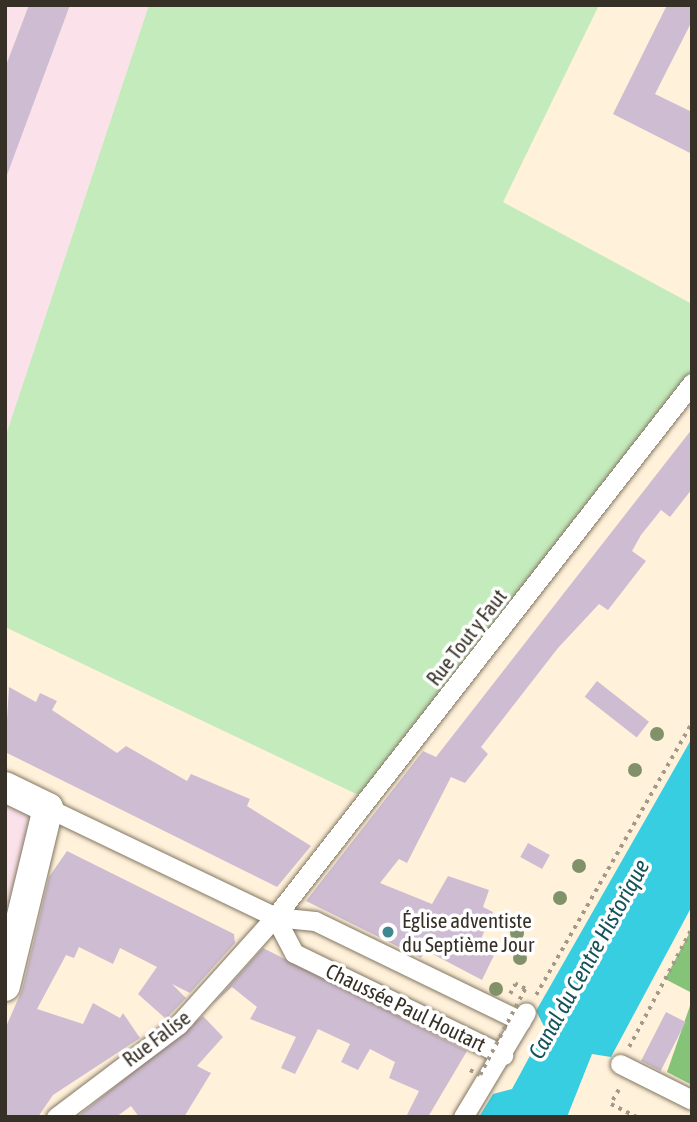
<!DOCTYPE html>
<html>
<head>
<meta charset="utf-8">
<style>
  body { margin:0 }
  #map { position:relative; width:697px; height:1122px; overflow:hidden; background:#fff1da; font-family:"Asap Condensed",sans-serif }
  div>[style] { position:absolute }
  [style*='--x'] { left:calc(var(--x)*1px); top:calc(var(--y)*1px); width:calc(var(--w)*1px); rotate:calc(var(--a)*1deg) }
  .commercial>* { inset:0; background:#fae1ea }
  .green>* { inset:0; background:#c4ebbc }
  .forest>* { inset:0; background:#85c478 }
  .water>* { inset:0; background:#37cee1 }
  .building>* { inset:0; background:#cebdd2; transform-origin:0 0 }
  .path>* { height:3.5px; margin-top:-1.75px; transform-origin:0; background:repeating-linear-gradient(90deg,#a39988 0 3.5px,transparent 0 8.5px) }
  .roads { filter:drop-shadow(0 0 2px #827661) drop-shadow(0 0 2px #827661) }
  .street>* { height:19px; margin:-9.5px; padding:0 9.5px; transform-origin:9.5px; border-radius:9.5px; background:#fff }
  .primary>* { height:30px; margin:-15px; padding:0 15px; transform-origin:15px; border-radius:15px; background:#fff }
  .path-bridge>* { height:3.5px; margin-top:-1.75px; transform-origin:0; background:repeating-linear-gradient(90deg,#a39988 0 3.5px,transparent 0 8.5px) }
  .trees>* { width:14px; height:14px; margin:-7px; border-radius:50%; background:#81926b }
  .dots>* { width:19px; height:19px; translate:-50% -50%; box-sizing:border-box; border:4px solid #fff; border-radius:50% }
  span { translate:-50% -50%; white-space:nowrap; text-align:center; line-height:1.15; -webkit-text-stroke:7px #fff; paint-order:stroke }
  .street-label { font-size:21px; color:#363027 }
  .poi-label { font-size:21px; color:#363027 }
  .left { translate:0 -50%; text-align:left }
  .water-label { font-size:23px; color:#15535a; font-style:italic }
  .frame { position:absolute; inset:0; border:7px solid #363027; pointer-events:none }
</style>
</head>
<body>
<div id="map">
  <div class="commercial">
    <div style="clip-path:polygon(5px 5px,149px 5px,5px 438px)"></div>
    <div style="clip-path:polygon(5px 787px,48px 808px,5px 992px)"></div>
  </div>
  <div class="green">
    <div style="clip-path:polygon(149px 5px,599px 5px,503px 202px,692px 304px,692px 383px,369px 800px,5px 627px,5px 438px)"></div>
  </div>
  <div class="forest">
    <div style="clip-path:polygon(692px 928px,692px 993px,665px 979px)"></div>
    <div style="clip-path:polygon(692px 1000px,692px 1085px,667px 1072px)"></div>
  </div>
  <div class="water">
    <div style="clip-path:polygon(692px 738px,692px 906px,611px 1057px,592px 1054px,567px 1117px,479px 1117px,493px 1094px,512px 1089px,545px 1028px,536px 1011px)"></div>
  </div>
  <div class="building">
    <div style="clip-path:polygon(29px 5px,70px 5px,7px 175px,5px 68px)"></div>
    <div style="clip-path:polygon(667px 5px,692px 5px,692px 21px,655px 94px,692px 112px,692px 154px,613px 114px)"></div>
    <div style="clip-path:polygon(692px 429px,692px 489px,670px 517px,661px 510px,641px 535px,632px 551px,646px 561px,608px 610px,599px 604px,558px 648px,481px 747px,488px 754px,465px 783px,451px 777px,407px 863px,399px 859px,380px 883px,432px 904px,448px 876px,489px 890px,483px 907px,493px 912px,481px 939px,498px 947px,482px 980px,425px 950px,421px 958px,306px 901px,423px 751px,436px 757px)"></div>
    <div style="left:597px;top:681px;width:66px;height:20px;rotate:38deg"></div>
    <div style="clip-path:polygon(9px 687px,36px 702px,40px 693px,57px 701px,52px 710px,117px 753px,126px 746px,187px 781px,191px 774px,250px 799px,247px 806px,311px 846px,277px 887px,5px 752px)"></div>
    <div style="left:528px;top:843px;width:25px;height:16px;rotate:29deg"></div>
    <div style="clip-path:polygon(67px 851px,234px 934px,235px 943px,190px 993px,172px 984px,186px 998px,166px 1019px,138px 994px,157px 967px,120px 948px,113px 964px,79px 947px,74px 958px,66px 955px,37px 1009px,83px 1024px,93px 1003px,120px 1018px,123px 1013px,140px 1038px,53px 1095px,38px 1117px,5px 1117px,5px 1029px,22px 990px,49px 877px)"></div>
    <div style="clip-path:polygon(263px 948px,467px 1051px,428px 1117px,406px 1117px,419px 1091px,389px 1078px,395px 1062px,370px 1049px,358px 1070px,341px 1062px,350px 1044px,318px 1029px,295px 1074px,281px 1068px,296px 1037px,250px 1019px,257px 1007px,232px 987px,213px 1004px)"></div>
    <div style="left:666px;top:1012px;width:22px;height:55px;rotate:27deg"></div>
    <div style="clip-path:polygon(203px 1016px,223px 1037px,197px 1066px,211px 1073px,184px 1117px,139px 1117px,131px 1106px,116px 1117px,77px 1117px)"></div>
  </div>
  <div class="path">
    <div style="--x:510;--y:994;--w:11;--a:-63"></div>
    <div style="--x:536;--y:995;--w:314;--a:-60.2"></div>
    <div style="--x:629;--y:1047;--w:135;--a:-62.1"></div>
    <div style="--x:619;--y:1090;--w:16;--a:120"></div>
    <div style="--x:611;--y:1104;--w:29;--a:27"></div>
  </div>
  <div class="roads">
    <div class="street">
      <div style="--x:48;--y:808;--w:252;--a:25.6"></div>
      <div style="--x:275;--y:917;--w:40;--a:5.7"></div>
      <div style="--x:315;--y:921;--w:229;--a:25.9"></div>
      <div style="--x:275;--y:917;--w:41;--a:62.2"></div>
      <div style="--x:294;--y:953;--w:233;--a:26"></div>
      <div style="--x:620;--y:1064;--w:80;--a:26.6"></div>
      <div style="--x:56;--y:1117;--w:153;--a:-37"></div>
      <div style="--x:178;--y:1025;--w:145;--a:-48.1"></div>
      <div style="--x:275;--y:917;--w:678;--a:-52.01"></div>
      <div style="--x:463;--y:1117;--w:122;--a:-59"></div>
    </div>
    <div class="primary">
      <div style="--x:5;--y:787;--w:48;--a:26"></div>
      <div style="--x:48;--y:808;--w:183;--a:103.6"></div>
    </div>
  </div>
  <div class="path-bridge">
    <div style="--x:470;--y:1070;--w:11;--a:27"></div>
    <div style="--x:480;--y:1075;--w:97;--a:-62.4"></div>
    <div style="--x:525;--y:989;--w:11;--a:-153"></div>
  </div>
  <div class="trees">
    <div style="left:657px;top:734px"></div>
    <div style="left:635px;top:770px"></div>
    <div style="left:579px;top:866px"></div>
    <div style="left:560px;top:898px"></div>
    <div style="left:517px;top:933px"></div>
    <div style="left:520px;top:958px"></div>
    <div style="left:496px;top:989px"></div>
  </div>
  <div class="dots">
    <div style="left:388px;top:932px;background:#40888f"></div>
  </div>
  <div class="street-label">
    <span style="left:466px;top:637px;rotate:-52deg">Rue Tout y Faut</span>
    <span style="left:406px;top:1007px;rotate:26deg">Chaussée Paul Houtart</span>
    <span style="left:156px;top:1038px;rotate:-37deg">Rue Falise</span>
  </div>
  <div class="poi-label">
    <span class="left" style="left:402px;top:932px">Église adventiste<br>du Septième Jour</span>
  </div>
  <div class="water-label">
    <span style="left:589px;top:959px;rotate:-61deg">Canal du Centre Historique</span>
  </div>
  <div class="frame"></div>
</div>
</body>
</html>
